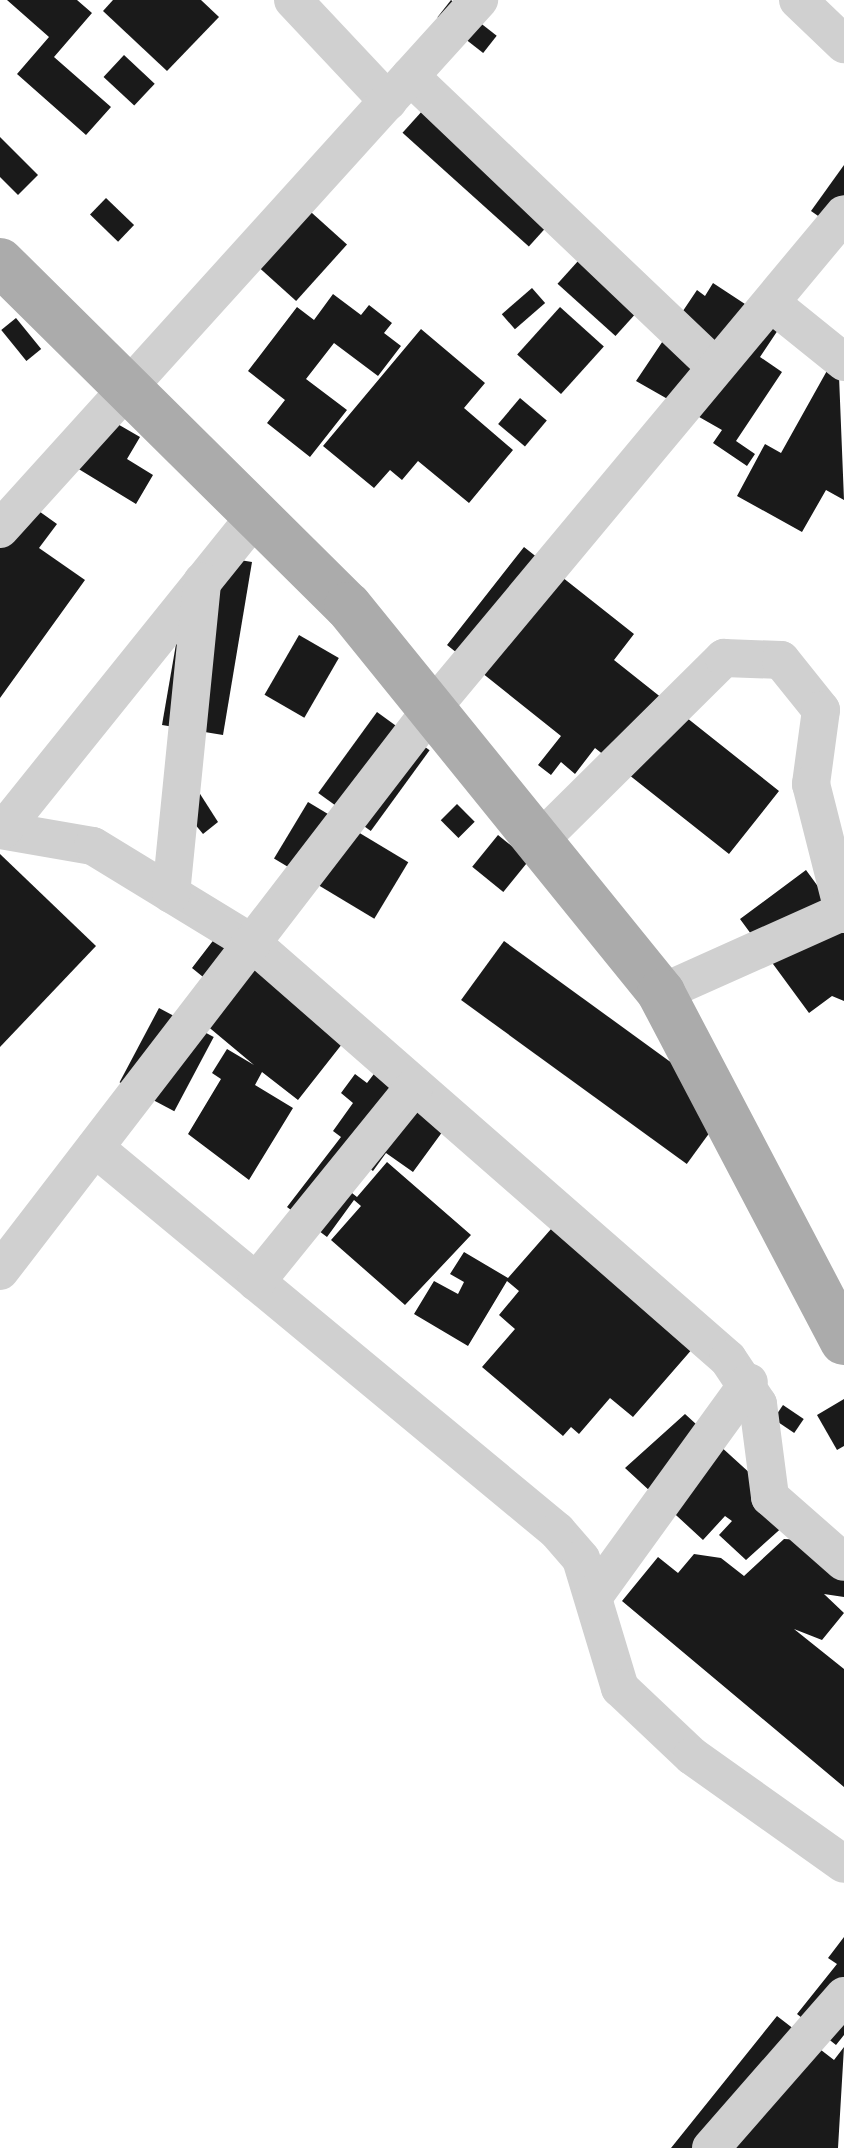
<!DOCTYPE html>
<html>
<head>
<meta charset="utf-8">
<style>
  body { margin:0 }
  #map { position:relative; width:844px; height:2148px; overflow:hidden; background:#fff; font-family:"Work Sans",sans-serif }
  div>[style] { position:absolute }
  [style*='--x'] { left:calc(var(--x)*1px); top:calc(var(--y)*1px); width:calc(var(--w)*1px); rotate:calc(var(--a)*1deg) }
  .building>* { inset:0; background:#1a1a1a; transform-origin:0 0 }
  .minor>* { height:38px; margin:-19px; padding:0 19px; transform-origin:19px; border-radius:19px; background:#d0d0d0 }
  .major>* { height:48px; margin:-24px; padding:0 24px; transform-origin:24px; border-radius:24px; background:#ababab }
  span { translate:-50% -50%; white-space:nowrap; text-align:center; line-height:1.15; -webkit-text-stroke:10px #fff; paint-order:stroke }
</style>
</head>
<body>
<div id="map">
  <div class="building">
    <div style="clip-path:polygon(7px 0,77px 0,92px 13px,54px 57px,111px 107px,86px 135px,17px 74px,49px 37px)"></div>
    <div style="clip-path:polygon(113px 0,201px 0,219px 17px,167px 71px,103px 11px)"></div>
    <div style="left:451px;top:0;width:58px;height:22px;rotate:38deg"></div>
    <div style="left:124px;top:55px;width:42px;height:30px;rotate:43deg"></div>
    <div style="left:442px;top:89px;width:170px;height:59px;rotate:42deg"></div>
    <div style="clip-path:polygon(0 137px,38px 175px,18px 195px,0 177px)"></div>
    <div style="clip-path:polygon(844px 165px,844px 234px,811px 211px)"></div>
    <div style="left:292px;top:195px;width:74px;height:76px;rotate:42deg"></div>
    <div style="left:106px;top:198px;width:39px;height:23px;rotate:44deg"></div>
    <div style="left:597px;top:240px;width:78px;height:59px;rotate:42deg"></div>
    <div style="clip-path:polygon(713px 283px,780px 327px,760px 357px,782px 372px,736px 441px,755px 454px,747px 466px,713px 443px,722px 430px,636px 381px,697px 290px,705px 296px)"></div>
    <div style="left:532px;top:288px;width:20px;height:40px;rotate:49deg"></div>
    <div style="clip-path:polygon(333px 294px,361px 315px,369px 305px,392px 323px,384px 333px,401px 346px,378px 376px,334px 343px,306px 379px,347px 410px,310px 457px,267px 423px,285px 400px,248px 371px,297px 307px,314px 320px)"></div>
    <div style="left:560px;top:307px;width:59px;height:64px;rotate:42deg"></div>
    <div style="left:16px;top:318px;width:40px;height:19px;rotate:51deg"></div>
    <div style="clip-path:polygon(421px 329px,485px 383px,464px 408px,513px 450px,469px 503px,418px 461px,402px 480px,390px 470px,374px 488px,323px 446px)"></div>
    <div style="clip-path:polygon(838px 351px,844px 500px,826px 490px,802px 532px,737px 496px,765px 444px,781px 453px)"></div>
    <div style="left:520px;top:398px;width:35px;height:34px;rotate:40deg"></div>
    <div style="clip-path:polygon(102px 415px,140px 437px,127px 459px,153px 475px,136px 504px,72px 465px)"></div>
    <div style="clip-path:polygon(22px 499px,57px 524px,39px 548px,85px 580px,0 698px,0 529px)"></div>
    <div style="clip-path:polygon(524px 547px,634px 634px,614px 660px,779px 791px,729px 854px,595px 748px,575px 774px,561px 762px,551px 775px,538px 765px,561px 736px,447px 645px)"></div>
    <div style="clip-path:polygon(209px 555px,252px 562px,223px 735px,162px 725px,189px 569px)"></div>
    <div style="left:299px;top:635px;width:46px;height:69px;rotate:30deg"></div>
    <div style="left:377px;top:712px;width:65px;height:100px;rotate:36deg"></div>
    <div style="clip-path:polygon(195px 786px,218px 822px,203px 834px,176px 801px)"></div>
    <div style="left:308px;top:802px;width:117px;height:66px;rotate:31deg"></div>
    <div style="left:457px;top:804px;width:25px;height:23px;rotate:45deg"></div>
    <div style="left:498px;top:835px;width:40px;height:41px;rotate:39deg"></div>
    <div style="clip-path:polygon(0 854px,96px 946px,0 1047px)"></div>
    <div style="clip-path:polygon(806px 870px,844px 922px,844px 1001px,832px 996px,809px 1013px,740px 919px)"></div>
    <div style="clip-path:polygon(222px 929px,357px 1025px,298px 1100px,262px 1072px,255px 1085px,293px 1108px,249px 1180px,188px 1134px,221px 1079px,212px 1073px,227px 1049px,254px 1065px,187px 1009px,208px 981px,192px 968px)"></div>
    <div style="left:504px;top:941px;width:279px;height:73px;rotate:36deg"></div>
    <div style="left:159px;top:1008px;width:62px;height:84px;rotate:28deg"></div>
    <div style="clip-path:polygon(387px 1057px,459px 1109px,413px 1172px,386px 1153px,373px 1171px,359px 1161px,342px 1185px,357px 1197px,387px 1162px,471px 1235px,405px 1305px,331px 1240px,361px 1206px,354px 1200px,327px 1237px,287px 1207px,341px 1137px,333px 1131px,353px 1103px,341px 1093px,355px 1074px,367px 1083px)"></div>
    <div style="clip-path:polygon(573px 1204px,714px 1324px,633px 1417px,610px 1398px,579px 1434px,571px 1427px,563px 1436px,482px 1367px,515px 1329px,499px 1315px,519px 1291px,507px 1281px,468px 1346px,414px 1314px,434px 1281px,458px 1294px,464px 1282px,450px 1274px,464px 1252px,508px 1278px)"></div>
    <div style="clip-path:polygon(844px 1399px,844px 1446px,837px 1450px,817px 1415px)"></div>
    <div style="left:783px;top:1405px;width:25px;height:17px;rotate:34deg"></div>
    <div style="clip-path:polygon(685px 1414px,796px 1515px,746px 1560px,719px 1535px,732px 1521px,725px 1516px,703px 1540px,625px 1468px)"></div>
    <div style="clip-path:polygon(784px 1539px,844px 1542px,844px 1597px,824px 1594px,844px 1613px,822px 1640px,794px 1629px,844px 1669px,844px 1787px,622px 1601px,658px 1557px,678px 1573px,694px 1554px,721px 1558px,744px 1576px)"></div>
    <div style="clip-path:polygon(844px 1937px,844px 2035px,836px 2045px,797px 2014px,837px 1964px,828px 1958px)"></div>
    <div style="clip-path:polygon(777px 2016px,834px 2060px,844px 2047px,838px 2148px,671px 2148px)"></div>
  </div>
  <div class="minor">
    <div style="--x:293;--y:0;--w:139;--a:46.8"></div>
    <div style="--x:798;--y:0;--w:64;--a:43.7"></div>
    <div style="--x:410;--y:76;--w:422;--a:43.6"></div>
    <div style="--x:771;--y:303;--w:94;--a:38.9"></div>
    <div style="--x:0;--y:529;--w:714;--a:-47.84"></div>
    <div style="--x:0;--y:830;--w:94;--a:9.8"></div>
    <div style="--x:93;--y:846;--w:186;--a:31.4"></div>
    <div style="--x:252;--y:943;--w:632;--a:41.15"></div>
    <div style="--x:728;--y:1359;--w:54;--a:56.3"></div>
    <div style="--x:758;--y:1404;--w:94;--a:82.6"></div>
    <div style="--x:770;--y:1497;--w:98;--a:41.3"></div>
    <div style="--x:3;--y:830;--w:404;--a:-51.2"></div>
    <div style="--x:540;--y:840;--w:259;--a:-44.7"></div>
    <div style="--x:724;--y:658;--w:57;--a:2"></div>
    <div style="--x:781;--y:660;--w:64;--a:51.3"></div>
    <div style="--x:821;--y:710;--w:75;--a:97.7"></div>
    <div style="--x:811;--y:784;--w:134;--a:75.8"></div>
    <div style="--x:171;--y:894;--w:314;--a:-84.3"></div>
    <div style="--x:661;--y:993;--w:201;--a:-24.1"></div>
    <div style="--x:95;--y:1148;--w:600;--a:39.66"></div>
    <div style="--x:557;--y:1531;--w:37;--a:49"></div>
    <div style="--x:581;--y:1559;--w:135;--a:73.2"></div>
    <div style="--x:620;--y:1688;--w:99;--a:43.4"></div>
    <div style="--x:692;--y:1756;--w:186;--a:35.4"></div>
    <div style="--x:0;--y:1271;--w:712;--a:-52.47"></div>
    <div style="--x:434;--y:706;--w:640;--a:-50.19"></div>
    <div style="--x:256;--y:1282;--w:252;--a:-51"></div>
    <div style="--x:594;--y:1596;--w:264;--a:-54.1"></div>
    <div style="--x:711;--y:2148;--w:202;--a:-48.8"></div>
  </div>
  <div class="major">
    <div style="--x:0;--y:262;--w:489;--a:44.7"></div>
    <div style="--x:348;--y:606;--w:498;--a:51"></div>
    <div style="--x:661;--y:993;--w:393;--a:62.3"></div>
  </div>
</div>
</body>
</html>
